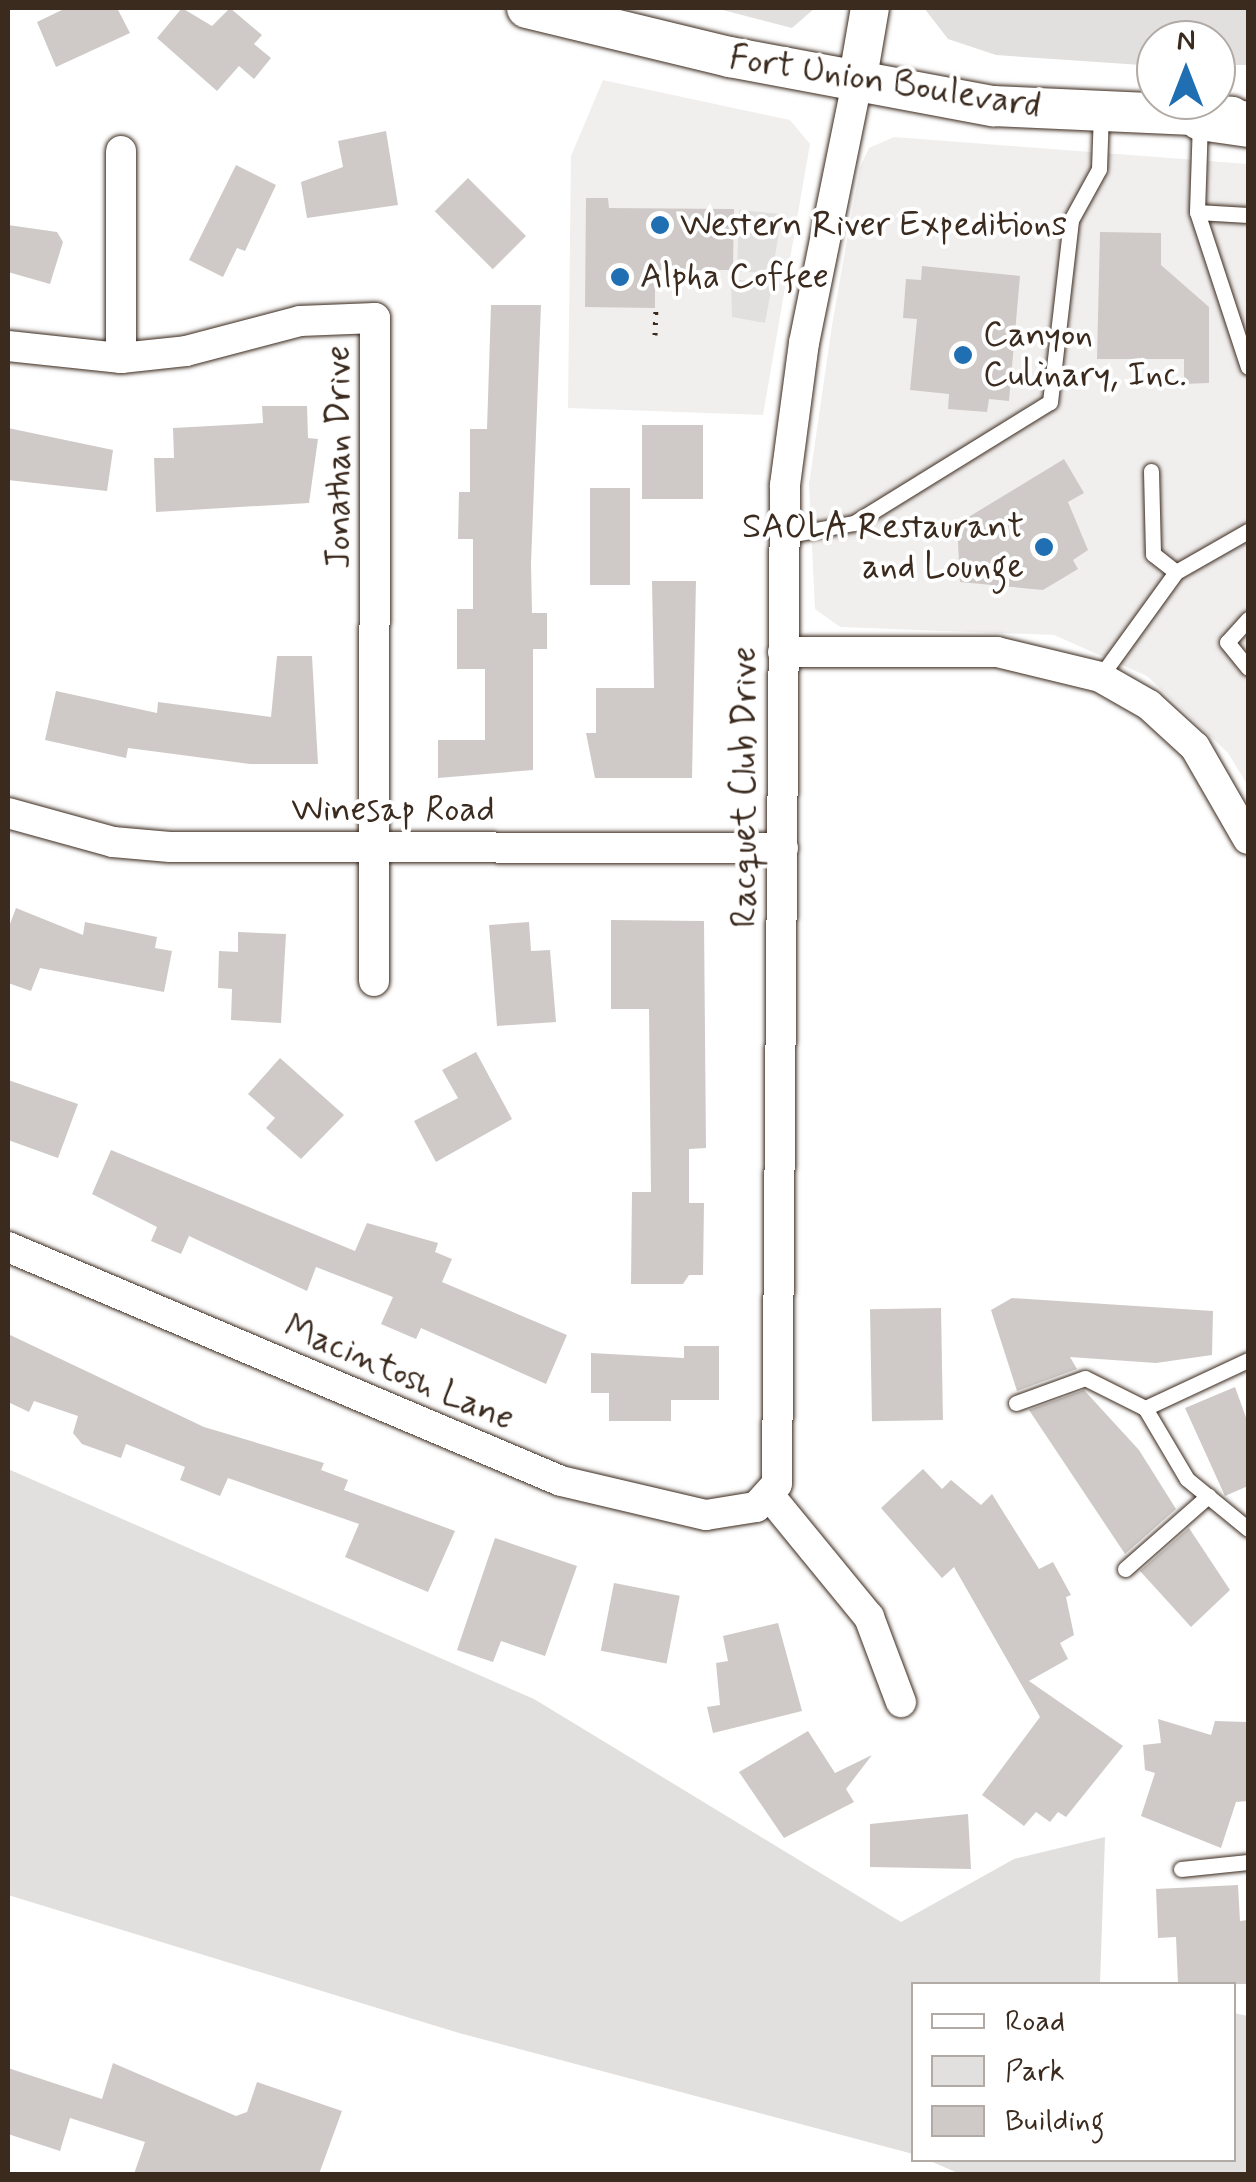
<!DOCTYPE html>
<html>
<head>
<meta charset="utf-8">
<style>
  body { margin:0 }
  #map { position:relative; width:1256px; height:2182px; overflow:hidden; background:#fff; font-family:Mynerve,sans-serif }
  div>[style] { position:absolute }
  [style*='--x'] { left:calc(var(--x)*1px); top:calc(var(--y)*1px); width:calc(var(--w)*1px); rotate:calc(var(--a)*1deg) }
  .built>* { inset:0; background:#f1efee }
  .green>* { inset:0; background:#e2e0de }
  .building>* { inset:0; background:#cfcac7; transform-origin:0 0 }
  .path>* { height:5px; margin-top:-2.5px; transform-origin:0; background:repeating-linear-gradient(90deg,#3b2a1e 0 2.5px,transparent 0 10.5px) }
  .roads { filter:drop-shadow(0 0 2px #3b2a1e) drop-shadow(0 0 2px #3b2a1e) }
  .service>* { height:15px; margin:-7.5px; padding:0 7.5px; transform-origin:7.5px; border-radius:7.5px; background:#fff }
  .minor>* { height:30px; margin:-15px; padding:0 15px; transform-origin:15px; border-radius:15px; background:#fff }
  .tertiary>* { height:38px; margin:-19px; padding:0 19px; transform-origin:19px; border-radius:19px; background:#fff }
  .secondary>* { height:40px; margin:-20px; padding:0 20px; transform-origin:20px; border-radius:20px; background:#fff }
  .primary>* { height:45px; margin:-22.5px; padding:0 22.5px; transform-origin:22.5px; border-radius:22.5px; background:#fff }
  .dots>* { width:28px; height:28px; translate:-50% -50%; box-sizing:border-box; border:5px solid #fff; border-radius:50% }
  span { translate:-50% -50%; white-space:nowrap; text-align:center; line-height:1.15; -webkit-text-stroke:8px #fff; paint-order:stroke }
  .street-label { font-size:35px; color:#3b2a1e }
  .poi-label { font-size:35px; color:#3b2a1e }
  .left { translate:0 -50%; text-align:left }
  .right { translate:-100% -50%; text-align:right }
  .frame { position:absolute; inset:0; border:10px solid #3b2a1e; pointer-events:none }
  .legend { position:absolute; left:911px; top:1982px; width:325px; height:180px; box-sizing:border-box; background:#fff; border:2px solid #b1aaa5; margin:0; padding:12px 18px; list-style:none; font-size:30px; color:#3b2a1e }
  .legend li { display:flex; align-items:center; gap:20px; height:50px }
  .legend b { width:50px; border:2px solid #b1aaa5 }
  .north { position:absolute; left:1136px; top:20px; width:100px; height:100px; box-sizing:border-box; background:#fff; border:2px solid #b1aaa5; border-radius:50%; rotate:0deg; font-size:28px; font-weight:700; line-height:40px; text-align:center; color:#3b2a1e }
  .north::after { content:''; display:block; margin:auto; width:35px; height:45px; background:#1f6fb2; clip-path:polygon(50% 0,100% 100%,50% 72%,0 100%) }
</style>
</head>
<body>
<div id="map">
  <div class="built">
    <div style="clip-path:polygon(603px 80px,790px 120px,810px 144px,763px 415px,568px 408px,571px 156px)"></div>
    <div style="clip-path:polygon(894px 137px,1248px 164px,1248px 786px,1228px 753px,1147px 676px,1054px 635px,840px 627px,815px 609px,809px 484px,832px 325px,860px 167px,869px 148px)"></div>
  </div>
  <div class="green">
    <div style="clip-path:polygon(715px 8px,815px 8px,792px 28px)"></div>
    <div style="clip-path:polygon(924px 8px,1248px 8px,1248px 65px,1216px 65px,1216px 40px,1156px 40px,1156px 66px,996px 55px,948px 39px)"></div>
    <div style="clip-path:polygon(739px 210px,782px 214px,772px 274px,737px 271px)"></div>
    <div style="clip-path:polygon(731px 280px,773px 280px,765px 323px,732px 317px)"></div>
    <div style="clip-path:polygon(8px 1469px,534px 1699px,901px 1922px,1014px 1859px,1105px 1837px,1100px 1984px,914px 1984px,913px 2154px,459px 2033px,8px 1895px)"></div>
    <div style="clip-path:polygon(1234px 2013px,1248px 2016px,1248px 2174px,960px 2174px,928px 2160px,1234px 2160px)"></div>
  </div>
  <div class="building">
    <div style="clip-path:polygon(66px 8px,117px 8px,130px 33px,56px 67px,37px 22px)"></div>
    <div style="clip-path:polygon(182px 8px,212px 26px,230px 8px,262px 35px,254px 44px,271px 58px,254px 79px,239px 66px,217px 91px,157px 38px)"></div>
    <div style="clip-path:polygon(386px 131px,398px 205px,307px 218px,301px 182px,343px 167px,338px 141px)"></div>
    <div style="clip-path:polygon(236px 165px,276px 185px,245px 251px,237px 248px,223px 277px,189px 260px)"></div>
    <div style="left:468px;top:178px;width:82px;height:47px;rotate:45deg"></div>
    <div style="clip-path:polygon(586px 198px,608px 198px,609px 208px,734px 209px,733px 270px,655px 270px,655px 308px,585px 307px)"></div>
    <div style="clip-path:polygon(8px 225px,57px 232px,63px 242px,50px 284px,8px 272px)"></div>
    <div style="clip-path:polygon(1100px 232px,1161px 233px,1161px 265px,1209px 307px,1209px 383px,1184px 384px,1184px 359px,1097px 359px)"></div>
    <div style="clip-path:polygon(922px 266px,1020px 276px,1009px 401px,989px 399px,987px 412px,948px 409px,949px 394px,910px 390px,917px 319px,903px 318px,906px 279px,921px 280px)"></div>
    <div style="clip-path:polygon(491px 305px,541px 305px,531px 564px,532px 613px,547px 613px,547px 649px,533px 649px,533px 770px,438px 778px,438px 740px,485px 740px,485px 669px,457px 669px,457px 609px,473px 609px,473px 539px,458px 539px,459px 492px,470px 492px,470px 429px,487px 429px)"></div>
    <div style="clip-path:polygon(262px 406px,307px 406px,308px 438px,318px 439px,309px 503px,156px 512px,154px 458px,174px 458px,173px 428px,263px 423px)"></div>
    <div style="left:642px;top:425px;width:61px;height:74px"></div>
    <div style="clip-path:polygon(8px 428px,113px 450px,107px 491px,8px 480px)"></div>
    <div style="clip-path:polygon(1064px 459px,1084px 493px,1068px 502px,1088px 550px,1073px 560px,1078px 569px,1043px 590px,960px 582px,957px 524px)"></div>
    <div style="left:590px;top:488px;width:40px;height:97px"></div>
    <div style="clip-path:polygon(652px 581px,696px 581px,692px 778px,595px 778px,586px 733px,596px 733px,596px 688px,654px 688px)"></div>
    <div style="clip-path:polygon(277px 656px,312px 656px,318px 764px,250px 764px,128px 748px,126px 758px,45px 740px,56px 691px,157px 713px,158px 702px,271px 717px)"></div>
    <div style="clip-path:polygon(16px 908px,83px 935px,85px 922px,157px 937px,155px 948px,172px 951px,164px 992px,40px 968px,31px 991px,8px 983px,8px 929px)"></div>
    <div style="clip-path:polygon(611px 920px,704px 921px,706px 1148px,689px 1149px,689px 1203px,704px 1203px,703px 1275px,689px 1275px,683px 1284px,631px 1284px,632px 1192px,651px 1192px,649px 1009px,611px 1009px)"></div>
    <div style="clip-path:polygon(529px 922px,531px 951px,550px 950px,556px 1022px,497px 1026px,489px 925px)"></div>
    <div style="clip-path:polygon(238px 932px,286px 934px,281px 1023px,231px 1020px,232px 989px,218px 988px,219px 951px,238px 952px)"></div>
    <div style="clip-path:polygon(476px 1052px,512px 1119px,436px 1162px,414px 1121px,458px 1098px,442px 1070px)"></div>
    <div style="clip-path:polygon(280px 1058px,344px 1115px,301px 1159px,266px 1128px,275px 1118px,248px 1094px)"></div>
    <div style="clip-path:polygon(8px 1080px,78px 1104px,58px 1158px,8px 1140px)"></div>
    <div style="clip-path:polygon(111px 1150px,355px 1251px,367px 1223px,438px 1243px,435px 1252px,452px 1259px,442px 1282px,567px 1335px,546px 1384px,421px 1328px,416px 1339px,381px 1324px,393px 1297px,316px 1267px,307px 1291px,189px 1236px,181px 1254px,151px 1241px,157px 1227px,92px 1194px)"></div>
    <div style="clip-path:polygon(1012px 1298px,1213px 1311px,1212px 1355px,1156px 1363px,1070px 1357px,1077px 1369px,1017px 1391px,991px 1310px)"></div>
    <div style="left:941px;top:1308px;width:112px;height:71px;rotate:89deg"></div>
    <div style="clip-path:polygon(8px 1334px,204px 1427px,324px 1463px,321px 1470px,348px 1480px,344px 1490px,455px 1531px,428px 1592px,345px 1557px,359px 1524px,228px 1478px,220px 1496px,180px 1480px,185px 1467px,126px 1444px,121px 1458px,82px 1444px,73px 1433px,78px 1416px,34px 1401px,29px 1412px,8px 1402px)"></div>
    <div style="clip-path:polygon(684px 1346px,719px 1346px,719px 1400px,671px 1400px,671px 1421px,609px 1421px,609px 1393px,591px 1393px,591px 1353px,684px 1358px)"></div>
    <div style="clip-path:polygon(1235px 1387px,1248px 1423px,1248px 1486px,1225px 1496px,1185px 1408px)"></div>
    <div style="clip-path:polygon(1084px 1390px,1139px 1450px,1176px 1509px,1125px 1554px,1029px 1410px)"></div>
    <div style="clip-path:polygon(923px 1469px,942px 1489px,951px 1480px,981px 1505px,992px 1494px,1039px 1569px,1053px 1562px,1071px 1595px,1066px 1597px,1074px 1635px,1060px 1643px,1068px 1659px,1029px 1681px,1123px 1746px,1066px 1817px,1058px 1812px,1050px 1822px,1036px 1812px,1024px 1826px,982px 1795px,1040px 1717px,954px 1567px,942px 1578px,881px 1508px)"></div>
    <div style="clip-path:polygon(1189px 1528px,1230px 1590px,1191px 1627px,1140px 1571px)"></div>
    <div style="clip-path:polygon(495px 1538px,577px 1566px,545px 1656px,501px 1641px,493px 1662px,457px 1650px)"></div>
    <div style="left:614px;top:1583px;width:67px;height:69px;rotate:11deg"></div>
    <div style="clip-path:polygon(778px 1623px,802px 1711px,713px 1733px,707px 1707px,720px 1705px,716px 1663px,728px 1661px,723px 1636px)"></div>
    <div style="clip-path:polygon(1158px 1719px,1211px 1735px,1215px 1721px,1247px 1722px,1248px 1801px,1236px 1802px,1221px 1848px,1141px 1816px,1155px 1773px,1145px 1770px,1143px 1745px,1161px 1743px)"></div>
    <div style="clip-path:polygon(808px 1731px,835px 1773px,872px 1755px,846px 1789px,854px 1802px,784px 1838px,739px 1772px)"></div>
    <div style="clip-path:polygon(968px 1814px,971px 1869px,870px 1867px,870px 1824px)"></div>
    <div style="clip-path:polygon(1238px 1885px,1240px 1921px,1248px 1920px,1248px 1984px,1178px 1984px,1176px 1937px,1158px 1938px,1156px 1889px)"></div>
    <div style="clip-path:polygon(113px 2063px,236px 2116px,247px 2112px,257px 2082px,342px 2111px,319px 2174px,134px 2174px,145px 2142px,70px 2118px,60px 2151px,8px 2134px,8px 2068px,102px 2099px)"></div>
  </div>
  <div class="path">
    <div style="--x:655;--y:335;--w:26;--a:-88"></div>
  </div>
  <div class="roads">
    <div class="service">
      <div style="--x:1200;--y:121;--w:91;--a:91.9"></div>
      <div style="--x:1197;--y:212;--w:51;--a:3.4"></div>
      <div style="--x:1197;--y:212;--w:163;--a:71.8"></div>
      <div style="--x:1151;--y:471;--w:83;--a:88.6"></div>
      <div style="--x:1153;--y:554;--w:29;--a:38"></div>
      <div style="--x:783;--y:536;--w:72;--a:-10.4"></div>
      <div style="--x:854;--y:523;--w:230;--a:-31.7"></div>
      <div style="--x:1050;--y:402;--w:183;--a:-83.4"></div>
      <div style="--x:1071;--y:220;--w:58;--a:-61.2"></div>
      <div style="--x:1099;--y:169;--w:56;--a:-88"></div>
      <div style="--x:1248;--y:619;--w:31;--a:132"></div>
      <div style="--x:1227;--y:642;--w:33;--a:51"></div>
      <div style="--x:1100;--y:677;--w:130;--a:-54.1"></div>
      <div style="--x:1176;--y:572;--w:83;--a:-29.7"></div>
      <div style="--x:1248;--y:1360;--w:114;--a:155"></div>
      <div style="--x:1145;--y:1408;--w:82;--a:59.4"></div>
      <div style="--x:1187;--y:1479;--w:79;--a:39.3"></div>
      <div style="--x:1016;--y:1403;--w:73;--a:-19.9"></div>
      <div style="--x:1085;--y:1378;--w:67;--a:26.6"></div>
      <div style="--x:1125;--y:1569;--w:111;--a:-41.3"></div>
      <div style="--x:1181;--y:1869;--w:67;--a:-6"></div>
    </div>
    <div class="minor">
      <div style="--x:121;--y:151;--w:207;--a:90"></div>
      <div style="--x:8;--y:346;--w:114;--a:6.1"></div>
      <div style="--x:121;--y:358;--w:65;--a:-6.1"></div>
      <div style="--x:186;--y:351;--w:118;--a:-14.7"></div>
      <div style="--x:300;--y:321;--w:75;--a:-2.3"></div>
      <div style="--x:375;--y:318;--w:663;--a:90.09"></div>
      <div style="--x:783;--y:652;--w:214;--a:0"></div>
      <div style="--x:997;--y:652;--w:106;--a:13.6"></div>
      <div style="--x:1100;--y:677;--w:56;--a:29.7"></div>
      <div style="--x:1149;--y:705;--w:62;--a:42.4"></div>
      <div style="--x:1195;--y:747;--w:106;--a:60.1"></div>
      <div style="--x:8;--y:813;--w:109;--a:15.4"></div>
      <div style="--x:113;--y:842;--w:57;--a:5"></div>
      <div style="--x:170;--y:847;--w:613;--a:0.09"></div>
      <div style="--x:8;--y:1247;--w:600;--a:22.94"></div>
      <div style="--x:561;--y:1481;--w:149;--a:13.2"></div>
      <div style="--x:706;--y:1515;--w:51;--a:-9.1"></div>
      <div style="--x:756;--y:1507;--w:31;--a:-48"></div>
      <div style="--x:777;--y:1484;--w:999;--a:-89.54"></div>
      <div style="--x:785;--y:485;--w:143;--a:-82.4"></div>
      <div style="--x:804;--y:343;--w:265;--a:-78.5"></div>
      <div style="--x:769;--y:1495;--w:158;--a:50.7"></div>
      <div style="--x:869;--y:1617;--w:91;--a:69.4"></div>
    </div>
    <div class="tertiary">
      <div style="--x:857;--y:83;--w:76;--a:-80.2"></div>
    </div>
    <div class="secondary">
      <div style="--x:527;--y:8;--w:209;--a:13.6"></div>
      <div style="--x:730;--y:57;--w:268;--a:10.6"></div>
      <div style="--x:993;--y:106;--w:239;--a:2.6"></div>
    </div>
    <div class="primary">
      <div style="--x:1200;--y:117;--w:49;--a:8.3"></div>
    </div>
  </div>
  <div class="dots">
    <div style="left:660px;top:225px;background:#1f6fb2"></div>
    <div style="left:620px;top:277px;background:#1f6fb2"></div>
    <div style="left:963px;top:355px;background:#1f6fb2"></div>
    <div style="left:1044px;top:547px;background:#1f6fb2"></div>
  </div>
  <div class="street-label">
    <span style="left:885px;top:82px;rotate:9deg">Fort Union Boulevard</span>
    <span style="left:339px;top:457px;rotate:-90deg">Jonathan Drive</span>
    <span style="left:745px;top:787px;rotate:-90deg">Racquet Club Drive</span>
    <span style="left:393px;top:810px">Winesap Road</span>
    <span style="left:399px;top:1373px;rotate:23deg">Macintosh Lane</span>
  </div>
  <div class="poi-label">
    <span class="left" style="left:680px;top:225px">Western River Expeditions</span>
    <span class="left" style="left:640px;top:277px">Alpha Coffee</span>
    <span class="left" style="left:983px;top:355px">Canyon<br>Culinary, Inc.</span>
    <span class="right" style="left:1024px;top:547px">SAOLA Restaurant<br>and Lounge</span>
  </div>
  <div class="frame"></div>
  <ul class="legend">
  <li><b style="height:12px;background:#fff"></b>Road</li>
  <li><b style="height:28px;background:#e2e0de"></b>Park</li>
  <li><b style="height:28px;background:#cfcac7"></b>Building</li>
  </ul>
  <div class="north">N</div>
</div>
</body>
</html>
